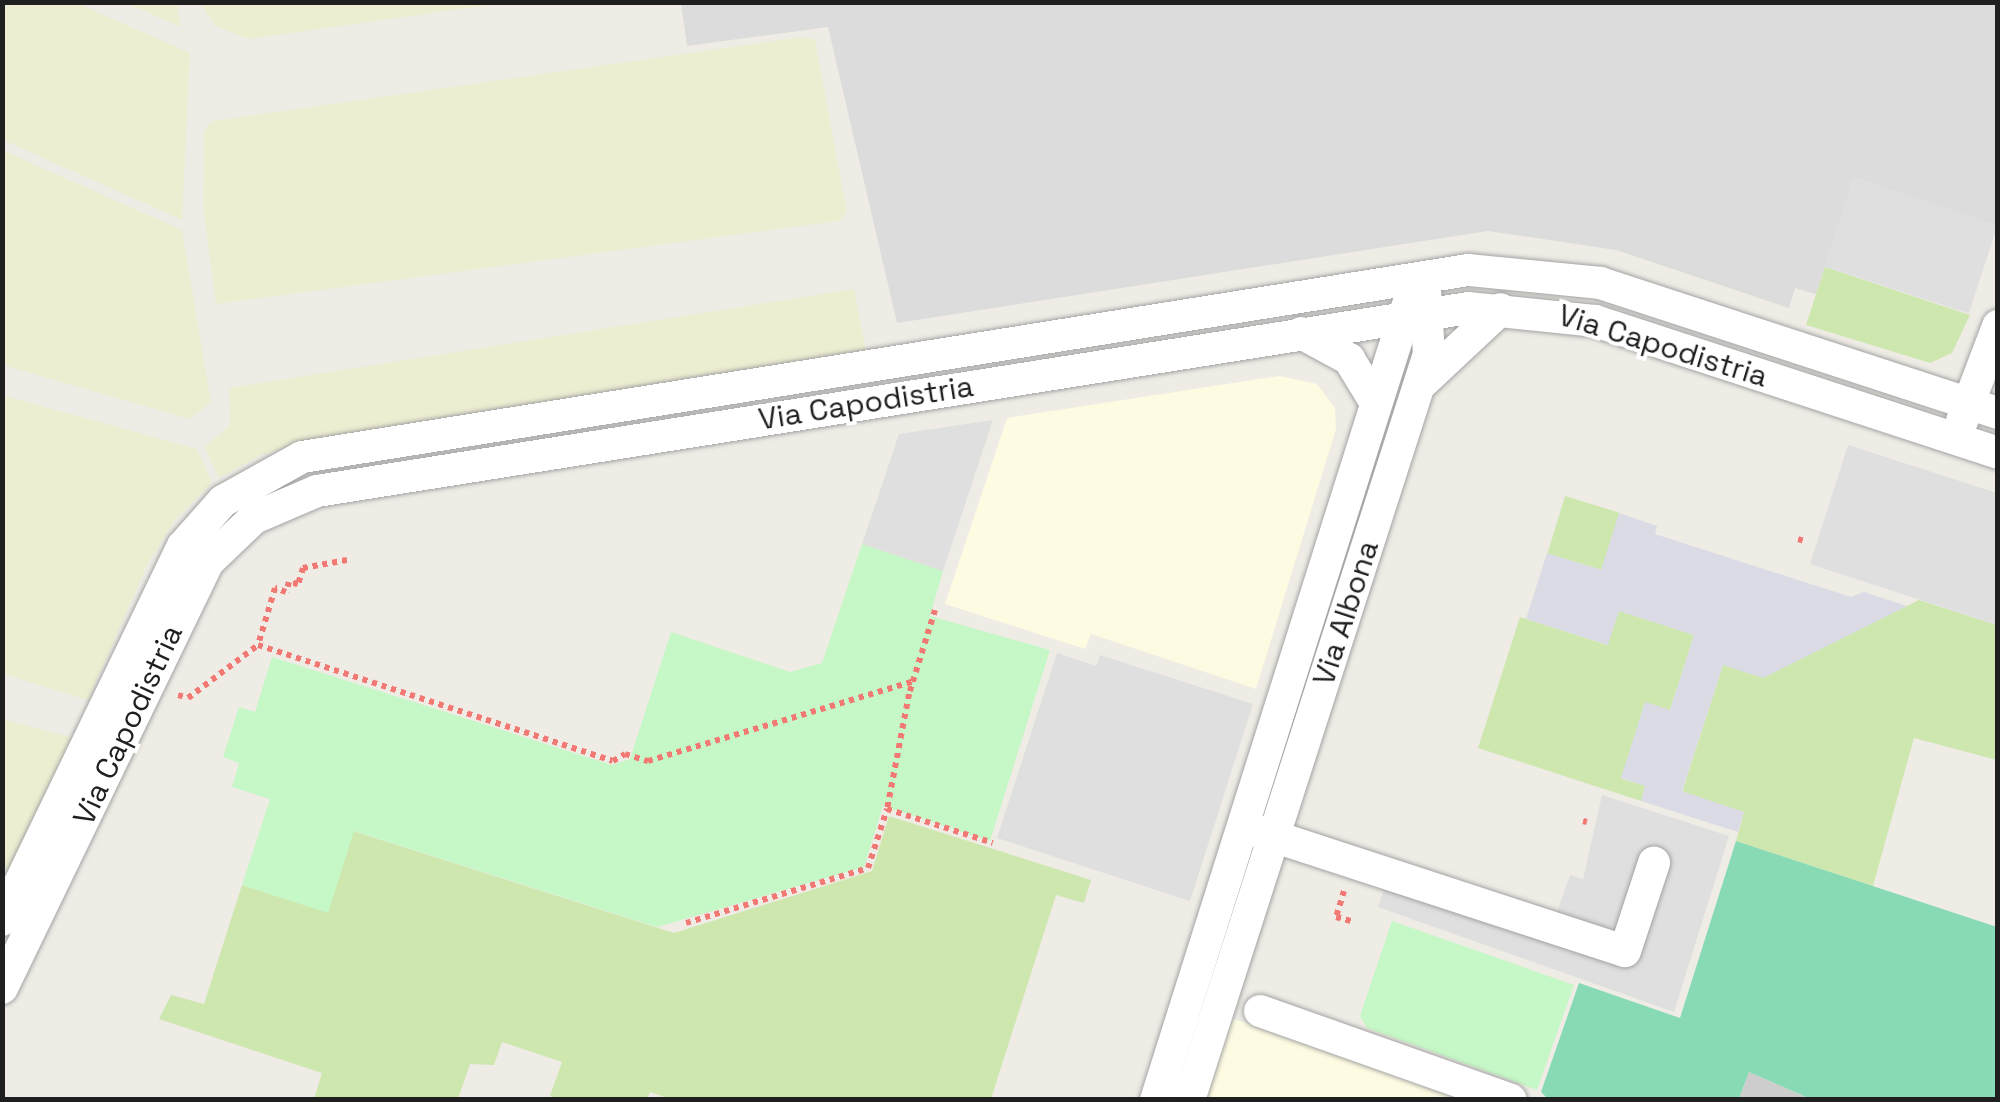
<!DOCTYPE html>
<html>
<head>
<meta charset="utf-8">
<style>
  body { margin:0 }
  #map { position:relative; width:2000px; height:1102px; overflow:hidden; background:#efece6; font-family:"Space Grotesk",sans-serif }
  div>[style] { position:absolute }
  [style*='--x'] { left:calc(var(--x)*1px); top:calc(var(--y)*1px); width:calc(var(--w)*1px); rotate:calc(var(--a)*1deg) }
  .residential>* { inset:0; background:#dddcdc }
  .education>* { inset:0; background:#fdfbe1 }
  .religious>* { inset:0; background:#cdcdcd }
  .farmland>* { inset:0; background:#ededd2 }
  .grass>* { inset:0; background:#cee7af; transform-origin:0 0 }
  .park>* { inset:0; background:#c6f7c6 }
  .pitch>* { inset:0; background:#88dab5 }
  .parking>* { inset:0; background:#dfdfdf; transform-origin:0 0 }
  .plaza>* { inset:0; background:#dadbe5 }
  .path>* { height:6px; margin-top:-3px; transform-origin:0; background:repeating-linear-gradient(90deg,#f27874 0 5px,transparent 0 10px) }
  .roads { filter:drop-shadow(0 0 2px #a3a3a3) drop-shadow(0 0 2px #a3a3a3) }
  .street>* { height:32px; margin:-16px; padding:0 16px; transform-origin:16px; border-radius:16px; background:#fff }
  span { translate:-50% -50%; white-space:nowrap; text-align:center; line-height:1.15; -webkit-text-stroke:8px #fff; paint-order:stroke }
  .street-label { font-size:30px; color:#1f1f1f }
  .frame { position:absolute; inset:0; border:5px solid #1f1f1f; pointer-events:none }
</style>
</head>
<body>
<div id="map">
  <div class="residential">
    <div style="clip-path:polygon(681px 3px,1997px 3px,1997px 226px,1854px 178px,1816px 294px,1795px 288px,1789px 308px,1616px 250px,1488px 231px,897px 323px,828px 27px,687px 46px)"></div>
  </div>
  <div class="education">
    <div style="clip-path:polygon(1279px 376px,1317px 384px,1335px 408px,1336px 429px,1256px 689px,1091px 634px,1085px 649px,945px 604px,1007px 418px)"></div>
    <div style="clip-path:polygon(1228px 1017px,1475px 1099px,1202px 1100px)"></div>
  </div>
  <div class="religious">
    <div style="clip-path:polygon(1749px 1072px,1811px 1099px,1739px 1100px)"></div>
  </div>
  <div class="farmland">
    <div style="clip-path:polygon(3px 2px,77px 3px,190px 53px,182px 220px,3px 140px)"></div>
    <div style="clip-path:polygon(125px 3px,177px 3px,181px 27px)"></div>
    <div style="clip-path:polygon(200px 3px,503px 3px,249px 39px,215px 26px)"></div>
    <div style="clip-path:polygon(803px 37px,815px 40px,847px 212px,839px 221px,216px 304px,203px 205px,204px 131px,212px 121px)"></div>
    <div style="clip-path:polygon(2px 150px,182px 230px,211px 402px,189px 419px,3px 365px)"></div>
    <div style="clip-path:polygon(854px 289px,866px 350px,307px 441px,261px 455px,219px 478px,205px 447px,230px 425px,229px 388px)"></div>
    <div style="clip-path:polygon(2px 395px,197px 449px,212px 483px,175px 520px,148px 563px,88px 700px,3px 674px)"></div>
    <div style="clip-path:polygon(3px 719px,74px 738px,3px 889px)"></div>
  </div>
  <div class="grass">
    <div style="clip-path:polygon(1825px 267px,1970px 315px,1952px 353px,1930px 363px,1806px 325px)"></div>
    <div style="left:1565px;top:496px;width:57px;height:60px;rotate:17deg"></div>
    <div style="clip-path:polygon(1919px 600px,1997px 625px,1997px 760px,1914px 738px,1873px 886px,1736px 841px,1744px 812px,1682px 792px,1723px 665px,1764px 677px)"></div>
    <div style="clip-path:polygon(1619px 611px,1694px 635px,1670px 710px,1645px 703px,1622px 779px,1646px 786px,1641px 801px,1478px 748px,1520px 617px,1607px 645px)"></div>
    <div style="clip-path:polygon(889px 816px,1091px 880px,1084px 903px,1056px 895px,991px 1099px,673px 1100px,650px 1092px,647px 1099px,560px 1099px,550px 1096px,562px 1062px,502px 1042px,494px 1065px,470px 1064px,458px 1099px,314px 1099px,322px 1073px,159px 1019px,171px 995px,204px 1004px,242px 885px,328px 912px,353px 831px,674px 933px,872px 871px)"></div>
  </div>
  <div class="park">
    <div style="clip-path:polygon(862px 544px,943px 571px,930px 616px,1050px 650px,990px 841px,883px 806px,864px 867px,657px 927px,354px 831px,328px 913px,242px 885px,270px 799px,232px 787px,239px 763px,223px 757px,239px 707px,255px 712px,272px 657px,612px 765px,630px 759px,671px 632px,790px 672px,822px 663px)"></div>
    <div style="clip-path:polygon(1392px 921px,1574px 985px,1537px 1090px,1367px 1028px,1360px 1016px)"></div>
  </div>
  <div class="pitch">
    <div style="clip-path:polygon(1736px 841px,1997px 927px,1997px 1099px,1811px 1099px,1749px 1072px,1739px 1099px,1548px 1099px,1541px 1092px,1579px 983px,1680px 1018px)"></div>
  </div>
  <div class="parking">
    <div style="left:1853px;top:178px;width:152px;height:93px;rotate:18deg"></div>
    <div style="clip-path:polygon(993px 420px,943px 571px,862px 544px,899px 434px)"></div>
    <div style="clip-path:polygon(1848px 445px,1997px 493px,1997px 625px,1810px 564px)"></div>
    <div style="clip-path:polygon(1057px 653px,1096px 666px,1100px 655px,1253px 704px,1190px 901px,997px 838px)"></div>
    <div style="clip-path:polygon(1602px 795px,1729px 836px,1674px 1012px,1378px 907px,1394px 860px,1557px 912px,1570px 875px,1583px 879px)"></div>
  </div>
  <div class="plaza">
    <div style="clip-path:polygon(1619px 513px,1657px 526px,1655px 534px,1851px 597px,1864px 592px,1907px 606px,1763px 678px,1723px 665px,1682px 791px,1744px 812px,1738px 832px,1641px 801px,1645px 786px,1621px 778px,1645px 702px,1670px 710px,1694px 635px,1619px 611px,1608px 645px,1526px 619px,1547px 553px,1601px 570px)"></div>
  </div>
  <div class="path">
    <div style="--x:1798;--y:539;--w:6;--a:18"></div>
    <div style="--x:347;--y:560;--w:45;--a:169.7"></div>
    <div style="--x:303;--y:568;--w:17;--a:107"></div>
    <div style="--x:298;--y:584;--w:9;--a:-167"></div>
    <div style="--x:289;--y:582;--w:10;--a:107"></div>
    <div style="--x:286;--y:592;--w:12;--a:-160"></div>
    <div style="--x:275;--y:588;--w:59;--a:106.6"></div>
    <div style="--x:258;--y:645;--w:373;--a:18.1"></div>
    <div style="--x:613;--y:761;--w:14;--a:-30"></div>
    <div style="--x:625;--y:754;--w:24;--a:17"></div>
    <div style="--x:648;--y:761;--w:276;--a:-16.7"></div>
    <div style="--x:935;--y:610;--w:88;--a:107.2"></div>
    <div style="--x:909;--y:694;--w:117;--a:100.8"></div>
    <div style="--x:887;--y:809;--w:111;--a:17.8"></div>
    <div style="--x:178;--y:695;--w:10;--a:17"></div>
    <div style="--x:188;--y:698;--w:88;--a:-37.1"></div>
    <div style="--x:1583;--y:821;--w:4;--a:14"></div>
    <div style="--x:1344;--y:891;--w:27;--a:107"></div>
    <div style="--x:1336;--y:917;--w:16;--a:15"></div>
    <div style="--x:686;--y:923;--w:190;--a:-16.8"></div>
    <div style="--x:868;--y:868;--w:62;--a:-72.1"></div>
  </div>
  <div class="roads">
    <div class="street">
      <div style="--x:1301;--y:333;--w:55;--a:28.4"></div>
      <div style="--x:1349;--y:359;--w:52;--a:58.5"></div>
      <div style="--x:1424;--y:381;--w:105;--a:-43.1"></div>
      <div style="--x:1962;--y:421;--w:102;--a:-69.2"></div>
      <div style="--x:1254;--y:830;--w:390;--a:18.1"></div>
      <div style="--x:1625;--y:951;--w:93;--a:-71.8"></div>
      <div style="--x:2;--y:920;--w:415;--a:-64.2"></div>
      <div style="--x:183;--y:546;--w:60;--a:-48.4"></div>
      <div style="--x:223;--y:501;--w:90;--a:-29.1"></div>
      <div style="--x:302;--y:457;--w:1181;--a:-9.11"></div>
      <div style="--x:1468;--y:270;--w:133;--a:5.6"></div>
      <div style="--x:1600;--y:283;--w:419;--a:18.1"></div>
      <div style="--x:2;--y:988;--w:473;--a:-64.2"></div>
      <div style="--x:208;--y:562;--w:64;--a:-43.7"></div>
      <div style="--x:254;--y:518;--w:69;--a:-23.2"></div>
      <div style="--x:317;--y:491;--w:1166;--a:-9.03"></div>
      <div style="--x:1469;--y:308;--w:127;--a:5.9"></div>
      <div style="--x:1595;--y:321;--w:424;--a:18.1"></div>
      <div style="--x:1260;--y:1011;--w:266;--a:19.5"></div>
      <div style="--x:1156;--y:1100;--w:841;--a:-72.43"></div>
      <div style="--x:1189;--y:1100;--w:784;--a:-72.17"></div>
      <div style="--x:1429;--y:354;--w:64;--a:-93.6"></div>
    </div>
  </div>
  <div class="street-label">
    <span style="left:1663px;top:346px;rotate:17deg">Via Capodistria</span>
    <span style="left:866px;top:403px;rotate:-9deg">Via Capodistria</span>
    <span style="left:1346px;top:613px;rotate:-72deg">Via Albona</span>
    <span style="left:128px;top:725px;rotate:-65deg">Via Capodistria</span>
  </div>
  <div class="frame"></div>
</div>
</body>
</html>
